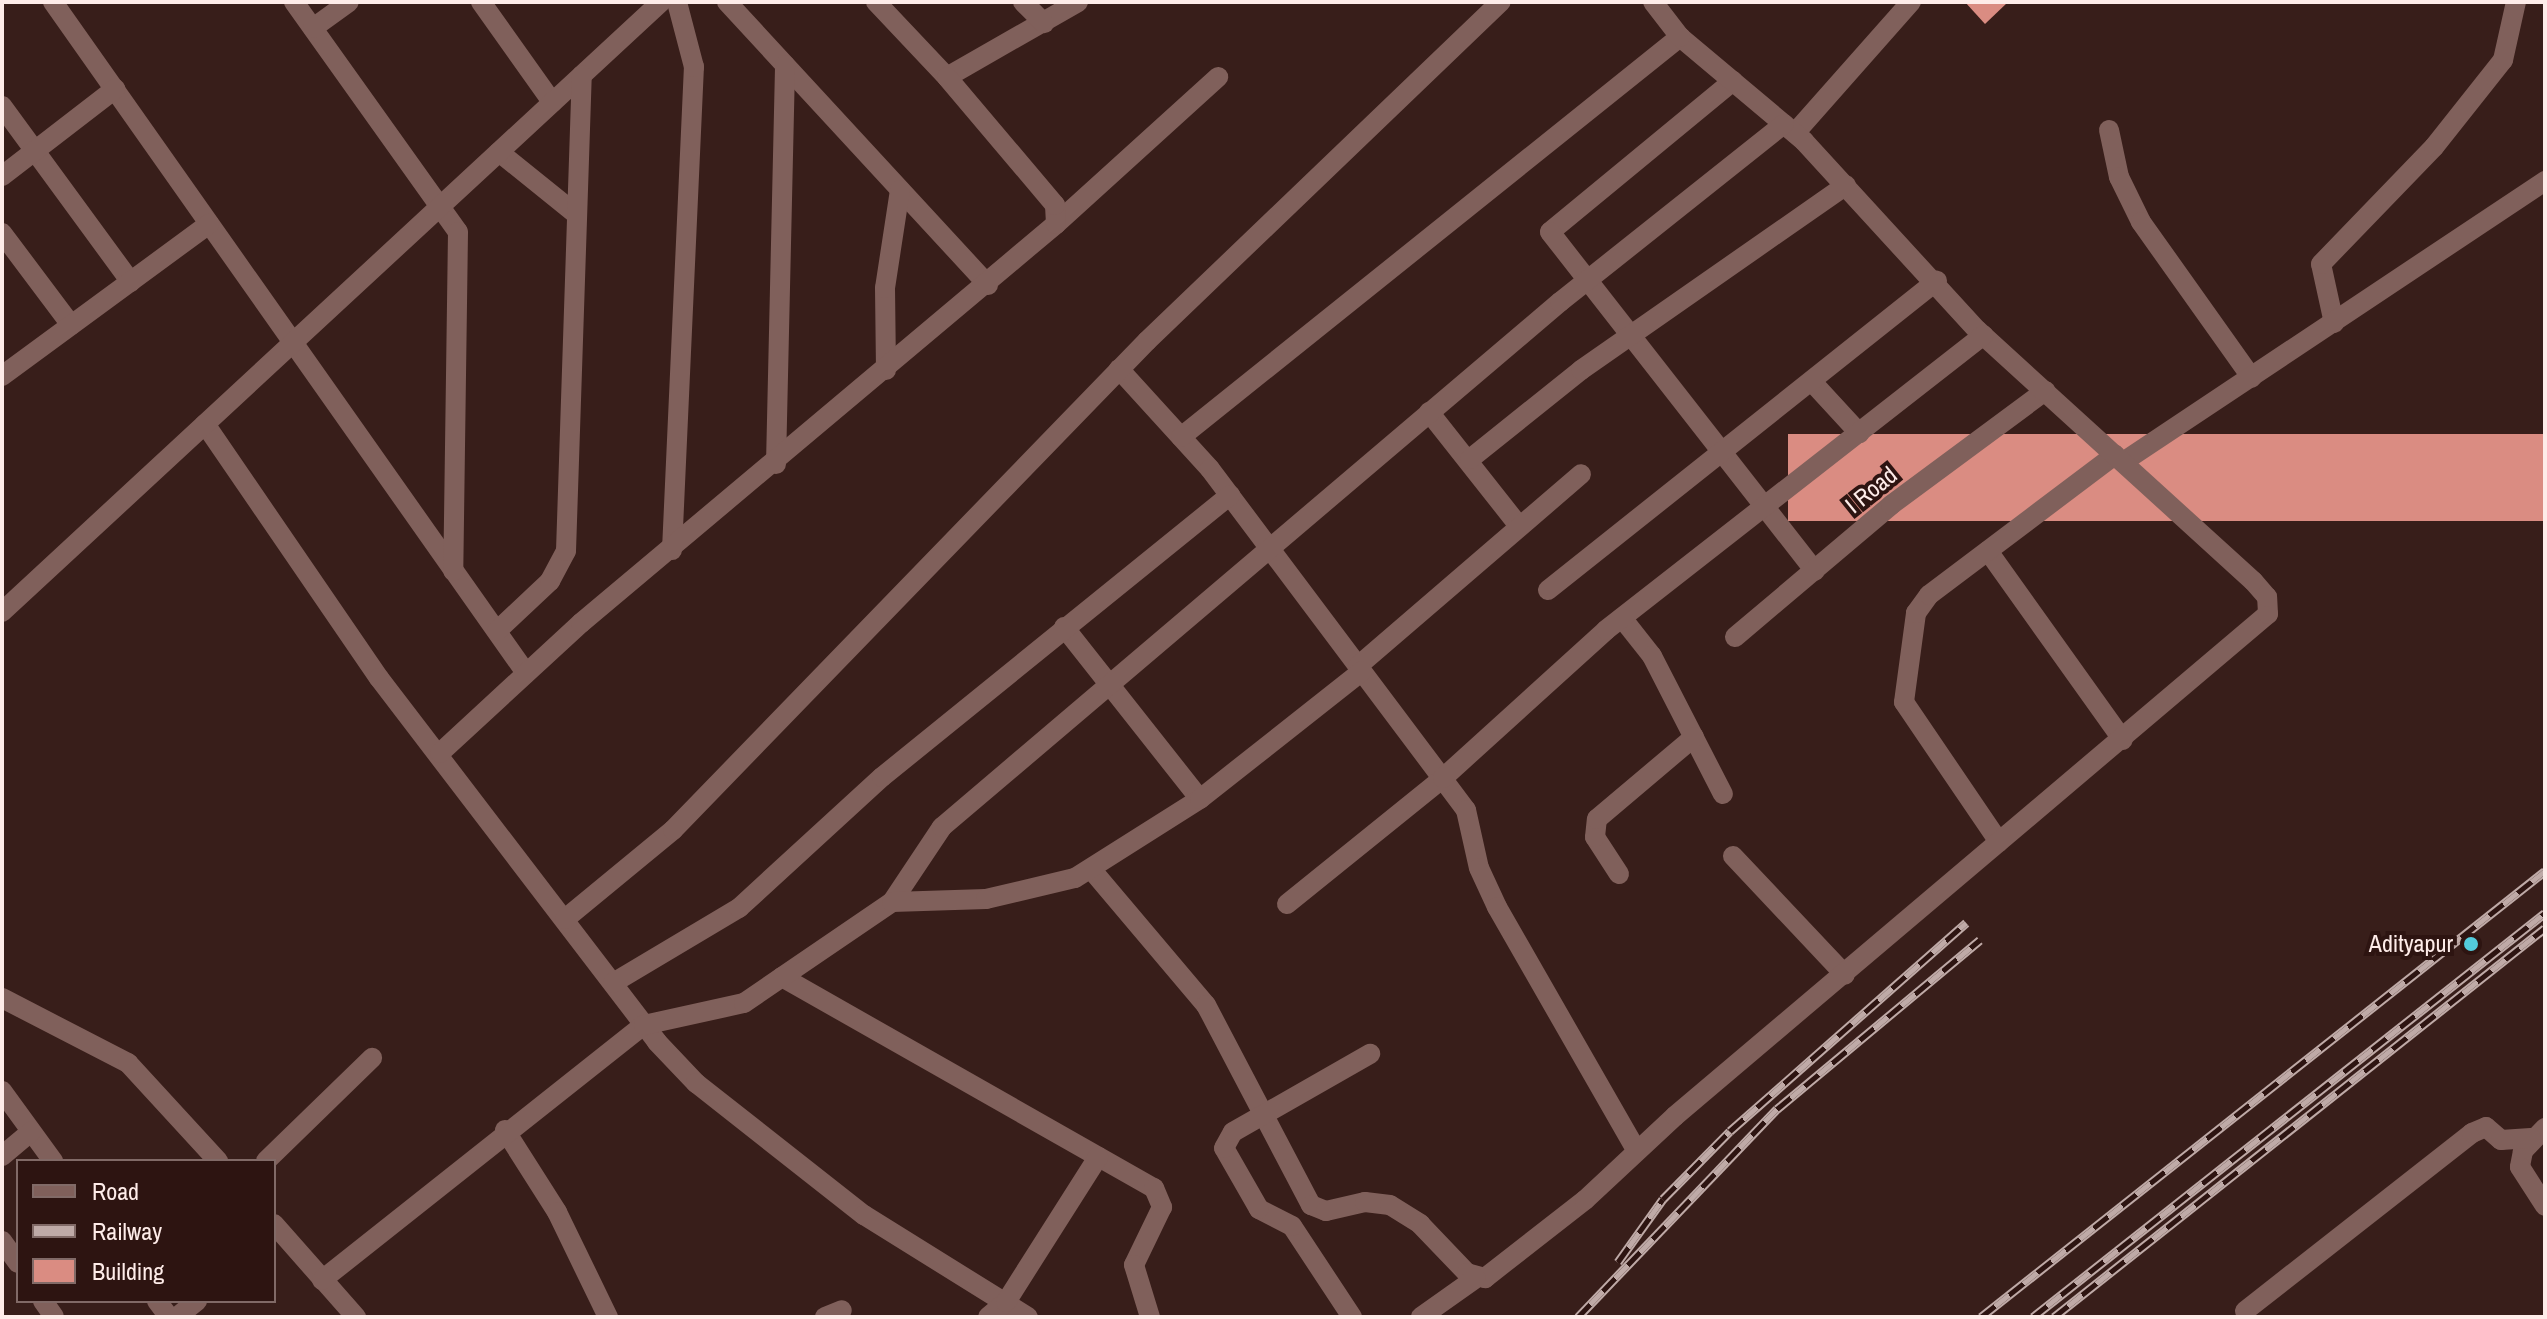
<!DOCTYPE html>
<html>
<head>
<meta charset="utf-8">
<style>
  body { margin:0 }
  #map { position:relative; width:2547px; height:1319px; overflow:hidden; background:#381e1a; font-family:"Archivo Narrow",sans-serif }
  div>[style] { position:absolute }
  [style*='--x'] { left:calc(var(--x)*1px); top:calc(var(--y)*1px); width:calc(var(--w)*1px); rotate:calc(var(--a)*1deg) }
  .building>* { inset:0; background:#da8c82; transform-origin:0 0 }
  .minor>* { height:20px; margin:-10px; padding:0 10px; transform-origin:10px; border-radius:10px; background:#80605b }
  .rail>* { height:9px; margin-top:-4.5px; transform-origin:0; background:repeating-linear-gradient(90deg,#2d1411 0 18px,#bfaaa7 0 36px); box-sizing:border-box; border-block:2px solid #bfaaa7 }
  .dots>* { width:22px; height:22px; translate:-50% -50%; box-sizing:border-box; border:4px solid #2d1411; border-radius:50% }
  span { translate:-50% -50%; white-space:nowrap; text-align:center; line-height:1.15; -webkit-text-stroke:8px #2d1411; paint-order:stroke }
  .street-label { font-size:24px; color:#feece9 }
  .poi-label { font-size:24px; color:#feece9 }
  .right { translate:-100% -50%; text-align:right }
  .frame { position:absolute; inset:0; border:4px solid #feece9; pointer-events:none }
  .legend { position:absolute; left:16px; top:1159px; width:260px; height:144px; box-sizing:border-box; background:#2d1411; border:2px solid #816a67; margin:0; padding:10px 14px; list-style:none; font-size:24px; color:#feece9 }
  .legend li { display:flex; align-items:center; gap:16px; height:40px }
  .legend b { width:40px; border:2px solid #816a67 }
</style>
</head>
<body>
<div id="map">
  <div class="building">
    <div style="clip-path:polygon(1965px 2px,2008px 2px,1985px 24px)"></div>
    <div style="left:2545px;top:434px;width:87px;height:757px;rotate:90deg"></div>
  </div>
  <div class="minor">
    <div style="--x:53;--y:2;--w:821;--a:54.82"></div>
    <div style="--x:294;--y:2;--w:282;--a:54.5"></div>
    <div style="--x:458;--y:232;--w:339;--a:90.8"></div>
    <div style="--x:481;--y:2;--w:123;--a:54.6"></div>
    <div style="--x:727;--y:2;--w:385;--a:47.3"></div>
    <div style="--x:876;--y:2;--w:103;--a:46.6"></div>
    <div style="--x:947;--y:77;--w:151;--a:-29.8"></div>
    <div style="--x:1023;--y:2;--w:30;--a:45"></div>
    <div style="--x:313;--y:28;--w:44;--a:-35.8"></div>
    <div style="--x:1733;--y:81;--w:237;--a:140.5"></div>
    <div style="--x:1550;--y:232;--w:430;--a:52"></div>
    <div style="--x:2;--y:106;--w:218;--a:53.8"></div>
    <div style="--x:2109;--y:130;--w:48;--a:78"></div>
    <div style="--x:2119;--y:177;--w:50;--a:63.9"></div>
    <div style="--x:2141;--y:222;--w:191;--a:54.6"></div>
    <div style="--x:1795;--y:133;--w:175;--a:-48.5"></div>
    <div style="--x:499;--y:152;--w:100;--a:38.9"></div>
    <div style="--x:2;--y:176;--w:143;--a:-37.6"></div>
    <div style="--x:1056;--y:224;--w:219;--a:-42.2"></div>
    <div style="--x:2;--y:233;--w:115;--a:53.1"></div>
    <div style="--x:2334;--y:323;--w:60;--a:-102.4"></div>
    <div style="--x:2321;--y:264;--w:163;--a:-46"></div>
    <div style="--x:2434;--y:147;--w:111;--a:-51.6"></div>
    <div style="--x:2503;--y:60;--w:59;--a:-77.4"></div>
    <div style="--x:1119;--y:369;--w:135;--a:47.7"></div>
    <div style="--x:1210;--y:469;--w:426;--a:53.1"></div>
    <div style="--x:1466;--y:810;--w:59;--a:77.4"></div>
    <div style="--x:1479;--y:868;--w:43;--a:65.2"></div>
    <div style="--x:1497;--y:907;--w:281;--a:60.2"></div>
    <div style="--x:886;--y:370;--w:82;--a:-90.7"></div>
    <div style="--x:885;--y:288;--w:99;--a:-81.3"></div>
    <div style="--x:2;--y:376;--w:257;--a:-36.3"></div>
    <div style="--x:1814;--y:384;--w:67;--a:47.4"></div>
    <div style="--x:1429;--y:412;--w:145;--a:51.7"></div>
    <div style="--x:205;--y:424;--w:308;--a:55.6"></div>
    <div style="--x:379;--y:678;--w:458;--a:52.6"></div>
    <div style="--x:657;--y:1042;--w:57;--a:46.4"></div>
    <div style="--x:696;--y:1083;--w:214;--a:38.2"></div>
    <div style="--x:864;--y:1215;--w:193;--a:31.9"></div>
    <div style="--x:1181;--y:437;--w:640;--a:-38.72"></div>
    <div style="--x:1470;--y:459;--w:142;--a:-38.7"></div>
    <div style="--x:1581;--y:370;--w:323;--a:-34.9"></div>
    <div style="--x:2123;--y:462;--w:507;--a:-33.66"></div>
    <div style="--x:776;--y:464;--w:399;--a:-88.7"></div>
    <div style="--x:672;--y:550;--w:484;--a:-87.4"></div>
    <div style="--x:694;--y:67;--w:67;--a:-104.7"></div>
    <div style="--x:1988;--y:551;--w:232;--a:54.5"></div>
    <div style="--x:1548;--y:590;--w:497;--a:-38.5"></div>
    <div style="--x:2;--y:612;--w:898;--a:-42.79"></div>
    <div style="--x:1622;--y:618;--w:48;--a:51.7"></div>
    <div style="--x:1652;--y:656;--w:155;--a:62.8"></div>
    <div style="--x:1064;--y:627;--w:219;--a:51.7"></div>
    <div style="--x:497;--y:631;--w:73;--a:-43.3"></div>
    <div style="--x:550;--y:581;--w:34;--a:-62"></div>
    <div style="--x:566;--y:551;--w:476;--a:-88.1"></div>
    <div style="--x:1735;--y:637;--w:204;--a:-40.2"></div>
    <div style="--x:1891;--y:505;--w:192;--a:-36.5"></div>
    <div style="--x:1358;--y:666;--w:294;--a:-40.7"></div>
    <div style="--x:440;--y:753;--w:192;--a:-42.7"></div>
    <div style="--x:581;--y:623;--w:620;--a:-40.03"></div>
    <div style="--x:1056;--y:224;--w:19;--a:-93"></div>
    <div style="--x:1055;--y:205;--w:167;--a:-130.2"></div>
    <div style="--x:1999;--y:842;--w:169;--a:-124.2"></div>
    <div style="--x:1904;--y:702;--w:90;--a:-82.3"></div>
    <div style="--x:1916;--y:613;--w:22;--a:-54"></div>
    <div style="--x:1929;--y:595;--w:233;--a:-37"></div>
    <div style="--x:1733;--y:856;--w:163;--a:46.7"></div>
    <div style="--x:1091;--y:869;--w:178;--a:49.8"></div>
    <div style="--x:1206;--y:1005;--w:226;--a:62.3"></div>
    <div style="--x:1311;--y:1205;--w:16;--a:22"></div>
    <div style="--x:1326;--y:1211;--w:40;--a:-13"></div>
    <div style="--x:1365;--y:1202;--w:25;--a:7"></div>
    <div style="--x:1390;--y:1205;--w:36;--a:32"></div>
    <div style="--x:1420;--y:1224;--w:68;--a:46.2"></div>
    <div style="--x:1467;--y:1273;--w:19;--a:16"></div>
    <div style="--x:1485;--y:1278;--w:127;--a:-38"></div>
    <div style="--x:1585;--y:1200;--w:123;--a:-43"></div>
    <div style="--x:1675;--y:1116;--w:777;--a:-40.25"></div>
    <div style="--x:2268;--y:614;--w:17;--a:-93"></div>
    <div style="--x:2267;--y:597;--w:21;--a:-131"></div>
    <div style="--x:2253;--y:581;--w:373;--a:-137.7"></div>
    <div style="--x:1977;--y:330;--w:256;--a:-132.5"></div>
    <div style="--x:1804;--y:141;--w:162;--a:-140"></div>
    <div style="--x:1680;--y:37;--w:44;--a:-127.6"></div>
    <div style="--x:1619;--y:874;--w:44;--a:-123"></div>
    <div style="--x:1595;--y:837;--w:18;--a:-84"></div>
    <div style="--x:1597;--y:819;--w:127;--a:-40.2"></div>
    <div style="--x:892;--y:902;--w:90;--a:-56.3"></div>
    <div style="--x:942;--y:827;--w:811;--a:-40.35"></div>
    <div style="--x:1560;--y:302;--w:286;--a:-38.5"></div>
    <div style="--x:1287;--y:904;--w:201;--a:-38.9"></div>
    <div style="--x:1443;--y:778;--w:220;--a:-42.2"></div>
    <div style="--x:1606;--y:630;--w:479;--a:-38"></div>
    <div style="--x:565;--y:919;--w:140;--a:-39.5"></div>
    <div style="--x:673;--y:830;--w:681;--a:-45.89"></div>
    <div style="--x:1147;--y:341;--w:490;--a:-43.8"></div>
    <div style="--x:782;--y:977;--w:428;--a:29.6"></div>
    <div style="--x:1154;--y:1188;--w:21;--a:67"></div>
    <div style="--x:1162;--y:1207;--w:64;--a:115.8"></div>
    <div style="--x:1134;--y:1265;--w:54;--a:72.9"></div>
    <div style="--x:613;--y:983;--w:147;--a:-30.8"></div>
    <div style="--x:739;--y:908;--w:194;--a:-42.5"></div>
    <div style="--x:882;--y:777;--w:448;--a:-39"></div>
    <div style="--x:2;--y:998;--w:142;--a:27.3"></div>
    <div style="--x:128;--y:1063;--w:133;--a:47.4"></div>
    <div style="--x:2;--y:1091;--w:87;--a:53.9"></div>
    <div style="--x:2545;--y:1128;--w:32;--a:134"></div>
    <div style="--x:2523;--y:1151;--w:16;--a:101"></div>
    <div style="--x:2520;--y:1167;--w:46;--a:57.3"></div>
    <div style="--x:505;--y:1130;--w:97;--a:57.6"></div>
    <div style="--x:557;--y:1212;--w:117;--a:64.1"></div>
    <div style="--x:2;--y:1156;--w:38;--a:-40"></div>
    <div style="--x:266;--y:1161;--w:148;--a:-44.2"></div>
    <div style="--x:274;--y:1224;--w:124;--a:48.6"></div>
    <div style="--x:2;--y:1241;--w:27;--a:54"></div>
    <div style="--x:322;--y:1280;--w:411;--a:-38.4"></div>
    <div style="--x:644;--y:1025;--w:102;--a:-12.4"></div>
    <div style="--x:744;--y:1003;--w:179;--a:-34.3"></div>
    <div style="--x:892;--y:902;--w:94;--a:-1.8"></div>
    <div style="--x:986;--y:899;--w:91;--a:-13.3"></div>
    <div style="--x:1075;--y:878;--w:148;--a:-32.3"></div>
    <div style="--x:1200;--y:799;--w:206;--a:-38.3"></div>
    <div style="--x:43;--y:1301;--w:19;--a:55"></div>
    <div style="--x:157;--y:1301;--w:20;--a:53"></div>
    <div style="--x:2245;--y:1311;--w:288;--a:-38.1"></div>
    <div style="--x:2472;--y:1133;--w:15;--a:-23"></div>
    <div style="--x:2486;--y:1127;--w:20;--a:41"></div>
    <div style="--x:2501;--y:1140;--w:30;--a:-4"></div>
    <div style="--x:177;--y:1317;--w:26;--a:-39"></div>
    <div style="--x:825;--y:1317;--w:18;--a:-22"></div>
    <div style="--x:988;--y:1317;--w:23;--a:-40"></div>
    <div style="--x:1006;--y:1302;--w:172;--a:-57.6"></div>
    <div style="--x:1352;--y:1317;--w:109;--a:-123.4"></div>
    <div style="--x:1292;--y:1226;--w:37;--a:-153"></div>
    <div style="--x:1259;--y:1209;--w:70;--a:-119.8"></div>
    <div style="--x:1224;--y:1148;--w:18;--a:-61"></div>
    <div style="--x:1233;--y:1132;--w:158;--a:-29.7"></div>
    <div style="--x:1421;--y:1317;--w:67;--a:-35.3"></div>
  </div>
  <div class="rail">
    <div style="--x:1618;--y:1262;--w:77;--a:-54.5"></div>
    <div style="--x:1663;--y:1199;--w:95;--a:-45.4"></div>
    <div style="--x:1730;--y:1131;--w:315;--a:-41.4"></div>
    <div style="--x:1578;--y:1317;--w:288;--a:-46.3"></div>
    <div style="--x:1777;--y:1109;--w:264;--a:-39.8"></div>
    <div style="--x:1981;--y:1317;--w:719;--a:-38.34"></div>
    <div style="--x:2033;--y:1317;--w:652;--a:-38.28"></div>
    <div style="--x:2054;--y:1317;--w:626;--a:-38.39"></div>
  </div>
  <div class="dots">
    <div style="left:2471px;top:944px;background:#53cbdb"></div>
  </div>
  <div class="street-label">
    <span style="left:1871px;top:490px;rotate:-39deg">I Road</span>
  </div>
  <div class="poi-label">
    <span class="right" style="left:2453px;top:944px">Adityapur</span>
  </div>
  <div class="frame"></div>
  <ul class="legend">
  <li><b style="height:10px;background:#80605b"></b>Road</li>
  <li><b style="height:10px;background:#bfaaa7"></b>Railway</li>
  <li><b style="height:22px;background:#da8c82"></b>Building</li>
  </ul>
</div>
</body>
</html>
